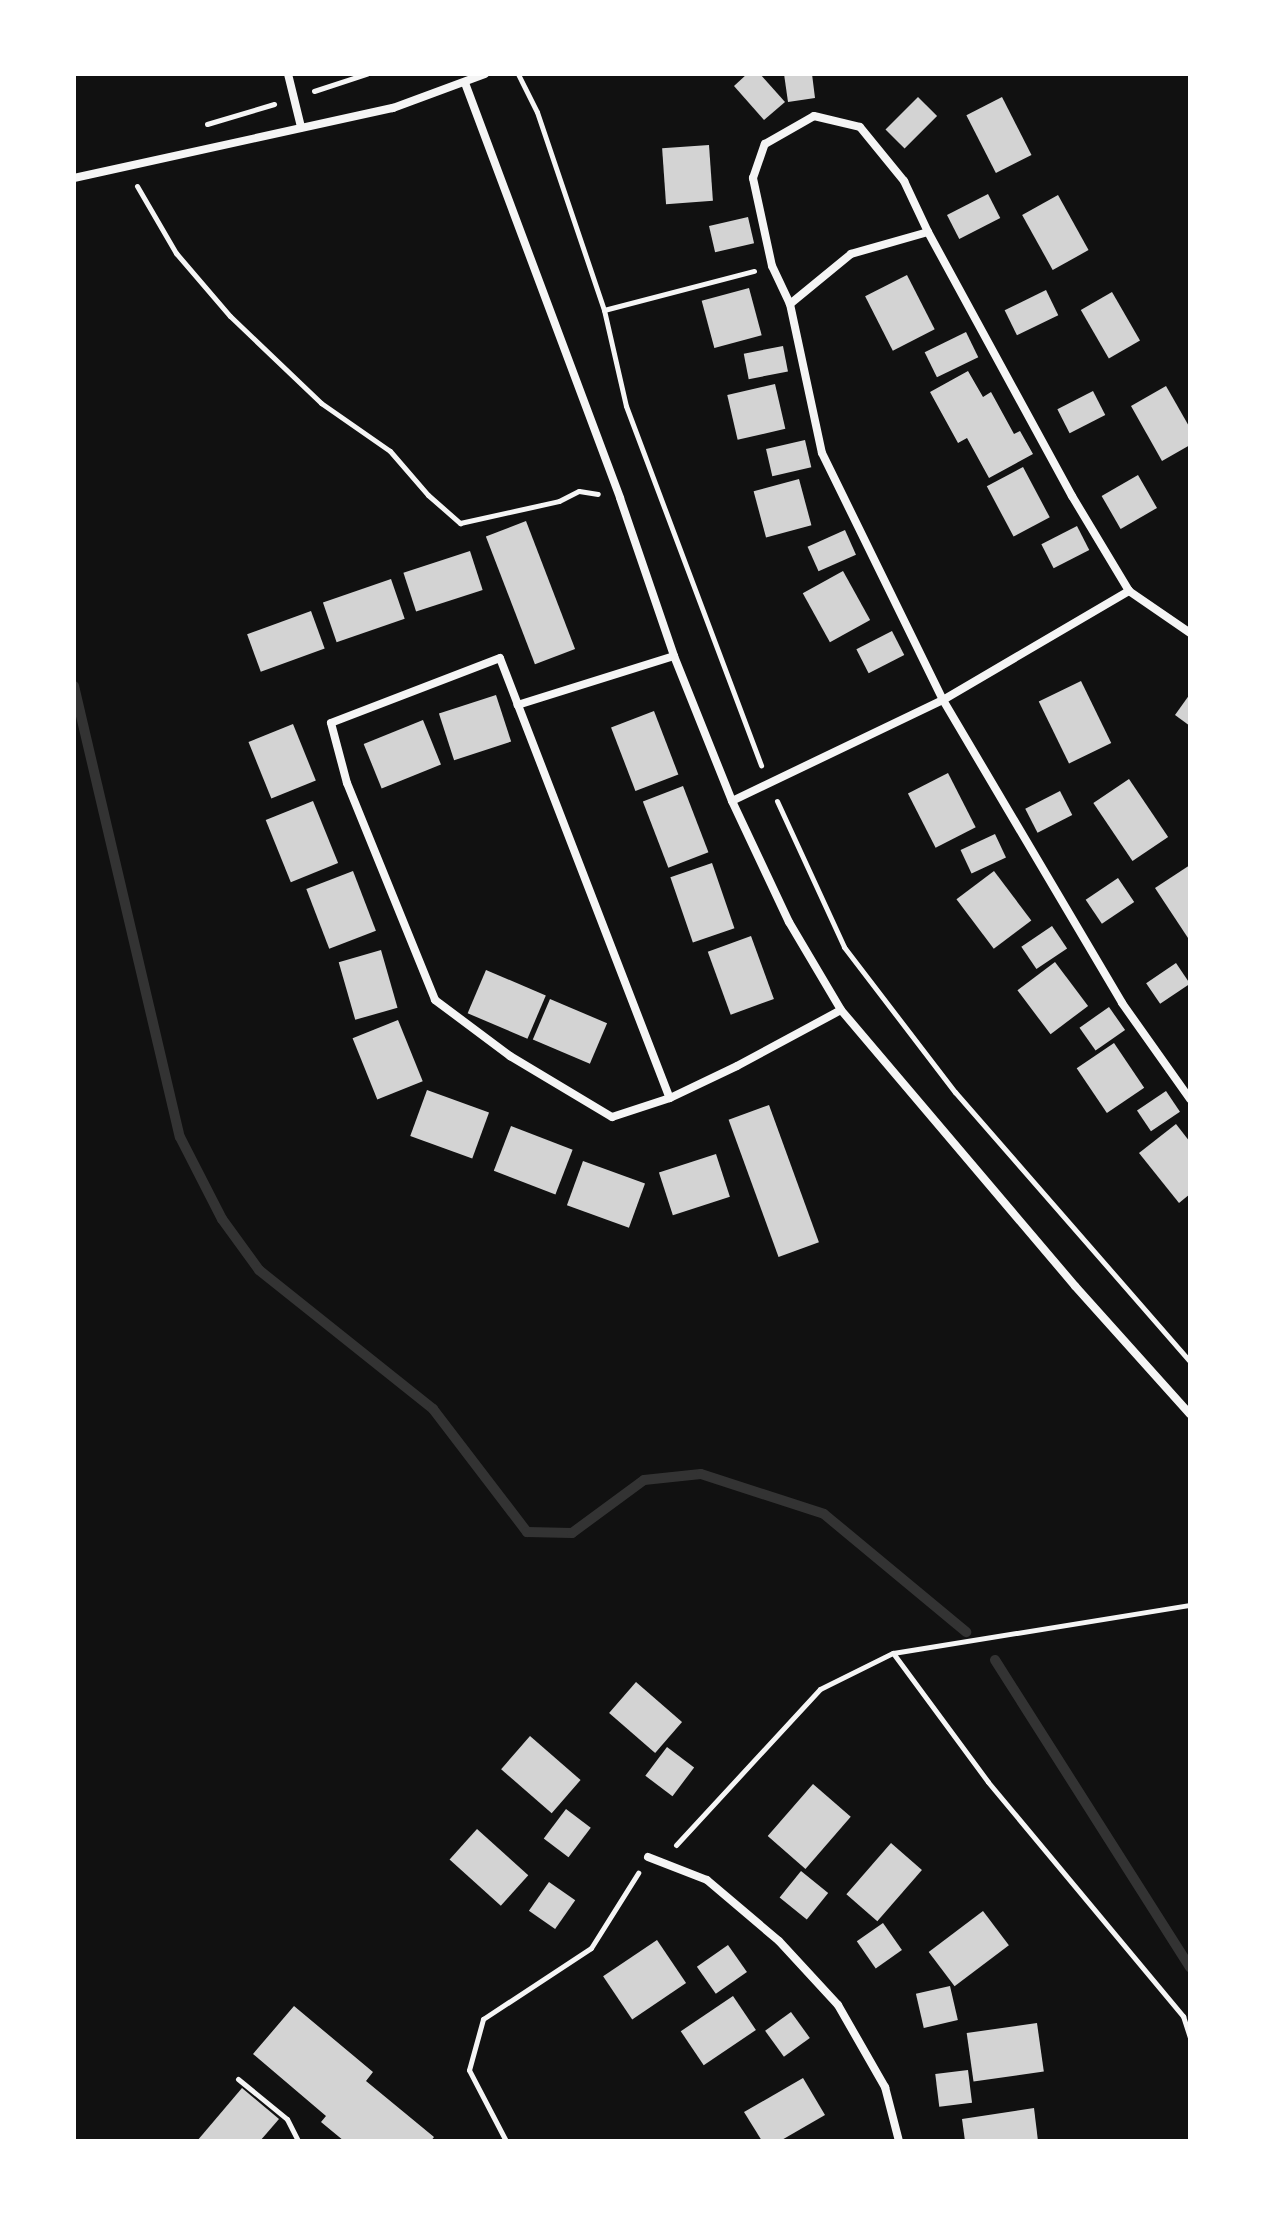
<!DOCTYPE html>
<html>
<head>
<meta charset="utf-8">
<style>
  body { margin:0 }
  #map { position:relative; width:1264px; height:2215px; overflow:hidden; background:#111; font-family:Roboto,sans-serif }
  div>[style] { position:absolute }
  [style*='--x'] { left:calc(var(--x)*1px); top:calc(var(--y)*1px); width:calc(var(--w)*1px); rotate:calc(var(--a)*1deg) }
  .stream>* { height:10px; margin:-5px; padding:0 5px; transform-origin:5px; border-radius:5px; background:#333 }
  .building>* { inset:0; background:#d3d3d3; transform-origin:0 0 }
  .path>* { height:5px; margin:-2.5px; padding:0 2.5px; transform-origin:2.5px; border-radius:2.5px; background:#f5f5f5 }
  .minor>* { height:8px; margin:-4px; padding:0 4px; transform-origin:4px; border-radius:4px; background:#f5f5f5 }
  span { translate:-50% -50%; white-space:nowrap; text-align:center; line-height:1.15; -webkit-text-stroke:6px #fff; paint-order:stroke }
  .frame { position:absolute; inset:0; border:76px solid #fff; pointer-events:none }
</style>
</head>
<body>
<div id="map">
  <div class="stream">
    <div style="--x:74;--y:686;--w:463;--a:76.8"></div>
    <div style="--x:180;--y:1137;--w:92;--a:62.9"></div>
    <div style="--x:222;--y:1219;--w:63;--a:54"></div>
    <div style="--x:259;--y:1270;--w:223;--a:38.6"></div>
    <div style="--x:433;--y:1409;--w:155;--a:52.6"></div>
    <div style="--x:527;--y:1532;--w:45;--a:1.3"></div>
    <div style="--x:572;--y:1533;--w:89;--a:-36.4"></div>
    <div style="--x:644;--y:1480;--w:57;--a:-6"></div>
    <div style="--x:701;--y:1474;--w:129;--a:18"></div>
    <div style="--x:824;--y:1514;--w:185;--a:39.7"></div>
    <div style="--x:995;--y:1660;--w:364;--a:57.6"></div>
  </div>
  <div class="building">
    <div style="clip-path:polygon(747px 74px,760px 74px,785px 102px,764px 120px,734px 86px)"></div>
    <div style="clip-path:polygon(784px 74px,812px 74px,815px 98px,788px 102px)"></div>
    <div style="left:918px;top:97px;width:27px;height:46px;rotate:45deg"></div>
    <div style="left:1002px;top:97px;width:65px;height:40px;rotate:63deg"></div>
    <div style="left:709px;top:145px;width:56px;height:47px;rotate:86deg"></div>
    <div style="left:988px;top:194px;width:27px;height:46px;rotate:63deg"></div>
    <div style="left:1058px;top:195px;width:63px;height:41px;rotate:61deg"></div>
    <div style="left:748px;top:217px;width:27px;height:40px;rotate:77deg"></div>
    <div style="left:907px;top:275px;width:61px;height:47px;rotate:63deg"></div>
    <div style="left:749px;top:288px;width:49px;height:49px;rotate:75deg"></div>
    <div style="left:1046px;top:290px;width:28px;height:46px;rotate:64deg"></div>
    <div style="left:1112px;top:292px;width:56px;height:36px;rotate:60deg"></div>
    <div style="left:966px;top:332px;width:28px;height:46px;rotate:64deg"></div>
    <div style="left:783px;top:346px;width:26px;height:40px;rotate:79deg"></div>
    <div style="clip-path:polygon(968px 371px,983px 397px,991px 392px,1014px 434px,1020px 431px,1033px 454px,989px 478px,967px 438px,958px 443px,930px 392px)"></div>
    <div style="left:775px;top:384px;width:46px;height:49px;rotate:77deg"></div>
    <div style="clip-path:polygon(1166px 386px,1190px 428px,1190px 445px,1162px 461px,1131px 406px)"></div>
    <div style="left:1093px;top:391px;width:27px;height:40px;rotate:63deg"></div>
    <div style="left:805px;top:440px;width:28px;height:40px;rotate:77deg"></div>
    <div style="left:1023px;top:467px;width:57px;height:41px;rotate:62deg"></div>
    <div style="left:1138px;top:475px;width:38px;height:42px;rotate:60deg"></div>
    <div style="left:799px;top:479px;width:48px;height:47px;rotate:75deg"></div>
    <div style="left:526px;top:521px;width:137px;height:43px;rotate:69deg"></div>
    <div style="left:1077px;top:526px;width:27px;height:40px;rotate:63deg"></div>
    <div style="left:845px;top:530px;width:27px;height:41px;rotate:66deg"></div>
    <div style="left:470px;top:551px;width:41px;height:70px;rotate:72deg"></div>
    <div style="left:843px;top:571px;width:56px;height:46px;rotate:61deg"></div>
    <div style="left:391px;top:579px;width:42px;height:72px;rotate:71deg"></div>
    <div style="left:311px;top:611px;width:40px;height:68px;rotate:70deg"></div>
    <div style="left:892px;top:631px;width:27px;height:40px;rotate:63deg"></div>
    <div style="left:1081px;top:681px;width:69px;height:47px;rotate:64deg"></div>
    <div style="clip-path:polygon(1190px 694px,1190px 726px,1175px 715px)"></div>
    <div style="left:496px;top:695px;width:49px;height:60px;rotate:72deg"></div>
    <div style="left:654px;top:711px;width:68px;height:46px;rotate:69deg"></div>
    <div style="left:423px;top:720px;width:48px;height:64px;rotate:68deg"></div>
    <div style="left:293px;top:724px;width:61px;height:48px;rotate:68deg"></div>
    <div style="left:948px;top:773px;width:61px;height:45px;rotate:63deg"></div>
    <div style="left:1129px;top:779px;width:70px;height:43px;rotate:56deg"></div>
    <div style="left:683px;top:786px;width:71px;height:43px;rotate:69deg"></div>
    <div style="left:1060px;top:791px;width:27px;height:39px;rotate:63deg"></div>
    <div style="left:313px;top:801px;width:67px;height:51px;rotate:68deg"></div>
    <div style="left:995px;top:834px;width:26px;height:38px;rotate:65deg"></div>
    <div style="left:712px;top:863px;width:69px;height:44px;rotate:71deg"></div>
    <div style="clip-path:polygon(1190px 865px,1190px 941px,1155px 888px)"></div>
    <div style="left:353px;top:871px;width:64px;height:50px;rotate:69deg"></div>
    <div style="left:994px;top:871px;width:62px;height:47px;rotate:53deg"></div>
    <div style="left:1118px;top:878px;width:29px;height:39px;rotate:56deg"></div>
    <div style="left:1052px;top:926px;width:27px;height:37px;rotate:56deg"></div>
    <div style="left:751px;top:936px;width:67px;height:46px;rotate:70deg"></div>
    <div style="left:381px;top:950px;width:60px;height:44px;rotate:74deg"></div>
    <div style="left:1055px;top:962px;width:55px;height:47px;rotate:53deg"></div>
    <div style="left:1176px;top:963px;width:25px;height:36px;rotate:56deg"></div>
    <div style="left:486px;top:970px;width:65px;height:47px;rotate:23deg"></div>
    <div style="left:550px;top:999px;width:62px;height:44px;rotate:23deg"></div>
    <div style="left:1109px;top:1007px;width:28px;height:36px;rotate:55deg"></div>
    <div style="left:398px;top:1020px;width:66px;height:49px;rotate:68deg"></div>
    <div style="left:1114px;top:1043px;width:54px;height:45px;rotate:56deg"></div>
    <div style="left:427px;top:1090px;width:66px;height:49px;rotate:20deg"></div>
    <div style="left:1166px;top:1091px;width:25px;height:35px;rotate:56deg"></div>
    <div style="left:769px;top:1105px;width:146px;height:43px;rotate:70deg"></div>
    <div style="clip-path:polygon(1176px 1124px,1190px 1142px,1190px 1194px,1179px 1203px,1139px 1153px)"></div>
    <div style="left:511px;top:1126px;width:66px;height:48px;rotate:21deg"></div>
    <div style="left:716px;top:1154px;width:45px;height:60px;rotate:72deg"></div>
    <div style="left:583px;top:1161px;width:66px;height:47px;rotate:20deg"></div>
    <div style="left:636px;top:1682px;width:61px;height:41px;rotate:41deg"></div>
    <div style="left:530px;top:1736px;width:67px;height:44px;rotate:41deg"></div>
    <div style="left:667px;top:1747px;width:34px;height:36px;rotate:37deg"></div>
    <div style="left:813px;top:1784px;width:50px;height:69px;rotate:41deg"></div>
    <div style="left:566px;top:1809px;width:31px;height:37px;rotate:37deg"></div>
    <div style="left:477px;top:1829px;width:69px;height:41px;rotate:42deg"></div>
    <div style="left:891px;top:1843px;width:41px;height:68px;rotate:41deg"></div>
    <div style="left:801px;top:1871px;width:35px;height:34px;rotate:39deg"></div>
    <div style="left:549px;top:1882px;width:32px;height:35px;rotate:35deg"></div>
    <div style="left:983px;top:1911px;width:43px;height:68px;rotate:53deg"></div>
    <div style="left:883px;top:1923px;width:33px;height:32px;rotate:55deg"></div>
    <div style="left:657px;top:1940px;width:52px;height:65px;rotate:56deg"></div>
    <div style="left:728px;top:1945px;width:33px;height:38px;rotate:55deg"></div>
    <div style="left:950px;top:1986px;width:35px;height:35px;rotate:77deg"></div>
    <div style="left:733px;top:1996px;width:41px;height:63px;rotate:56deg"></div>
    <div style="clip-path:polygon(294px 2006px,373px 2072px,366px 2081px,434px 2137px,431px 2141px,344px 2141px,321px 2122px,326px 2116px,253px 2054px)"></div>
    <div style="left:791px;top:2012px;width:32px;height:32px;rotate:54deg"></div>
    <div style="left:1037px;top:2023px;width:49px;height:71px;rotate:82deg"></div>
    <div style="left:968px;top:2070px;width:33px;height:33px;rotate:83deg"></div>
    <div style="clip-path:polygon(803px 2078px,825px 2115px,780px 2141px,762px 2141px,744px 2112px)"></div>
    <div style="clip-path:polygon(242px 2088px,279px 2119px,260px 2141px,197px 2141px)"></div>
    <div style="clip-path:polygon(1034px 2108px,1038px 2141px,965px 2141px,962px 2119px)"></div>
  </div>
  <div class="path">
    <div style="--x:518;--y:74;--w:42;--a:63.4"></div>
    <div style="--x:537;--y:112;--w:209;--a:71.3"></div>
    <div style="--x:604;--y:310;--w:98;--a:77.1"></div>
    <div style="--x:626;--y:406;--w:384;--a:69.4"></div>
    <div style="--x:314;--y:91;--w:55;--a:-18.1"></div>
    <div style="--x:207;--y:124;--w:70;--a:-16.6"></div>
    <div style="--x:137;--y:186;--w:78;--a:59.8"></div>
    <div style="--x:176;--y:253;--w:83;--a:49.4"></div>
    <div style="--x:230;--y:316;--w:126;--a:43.7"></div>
    <div style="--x:321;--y:403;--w:84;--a:34.8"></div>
    <div style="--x:390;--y:451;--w:58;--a:49.2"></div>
    <div style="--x:428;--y:495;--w:43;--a:41.2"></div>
    <div style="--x:460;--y:523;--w:101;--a:-12.5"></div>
    <div style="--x:559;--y:501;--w:22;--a:-27"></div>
    <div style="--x:579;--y:491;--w:19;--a:9"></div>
    <div style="--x:604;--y:310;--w:155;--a:-14.6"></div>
    <div style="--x:777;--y:801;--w:161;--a:65.3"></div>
    <div style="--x:844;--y:947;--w:183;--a:52.6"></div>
    <div style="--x:955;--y:1092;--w:357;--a:48.9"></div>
    <div style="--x:893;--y:1653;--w:160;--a:53.6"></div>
    <div style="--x:988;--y:1782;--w:305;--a:50.2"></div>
    <div style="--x:1183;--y:2016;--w:22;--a:72"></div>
    <div style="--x:676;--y:1845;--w:212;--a:-47.3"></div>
    <div style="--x:820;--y:1689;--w:81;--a:-26.3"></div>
    <div style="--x:893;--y:1653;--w:301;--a:-9.2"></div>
    <div style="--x:238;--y:2079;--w:63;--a:39.2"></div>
    <div style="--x:287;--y:2119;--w:25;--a:63"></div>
    <div style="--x:506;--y:2141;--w:80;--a:-117.5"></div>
    <div style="--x:469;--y:2070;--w:53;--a:-74.6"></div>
    <div style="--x:483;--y:2019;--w:129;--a:-33.3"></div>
    <div style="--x:591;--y:1948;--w:89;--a:-57.9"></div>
  </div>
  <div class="minor">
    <div style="--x:288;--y:74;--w:55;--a:76.2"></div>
    <div style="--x:465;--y:83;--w:443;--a:69.5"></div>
    <div style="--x:620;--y:498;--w:167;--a:71.1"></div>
    <div style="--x:674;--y:656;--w:156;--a:68.2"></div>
    <div style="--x:732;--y:801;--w:134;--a:64.8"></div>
    <div style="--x:789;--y:922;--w:102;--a:59.4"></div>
    <div style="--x:841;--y:1010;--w:362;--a:49.7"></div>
    <div style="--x:1075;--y:1286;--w:172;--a:48.1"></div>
    <div style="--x:74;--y:178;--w:327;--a:-12.4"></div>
    <div style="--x:393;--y:108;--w:98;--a:-20.3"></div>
    <div style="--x:928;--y:232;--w:301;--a:61.4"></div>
    <div style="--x:1072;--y:496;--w:111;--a:59"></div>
    <div style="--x:1129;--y:591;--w:74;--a:34.5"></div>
    <div style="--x:790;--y:304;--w:42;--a:-115.3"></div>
    <div style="--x:772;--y:266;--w:90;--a:-102.2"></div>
    <div style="--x:753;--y:178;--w:36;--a:-71"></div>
    <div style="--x:765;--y:144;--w:56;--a:-29.7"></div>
    <div style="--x:814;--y:116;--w:47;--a:13.4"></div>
    <div style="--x:860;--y:127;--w:70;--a:50.8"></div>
    <div style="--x:904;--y:181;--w:56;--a:64.8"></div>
    <div style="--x:928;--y:232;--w:80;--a:164.1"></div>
    <div style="--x:851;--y:254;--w:79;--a:140.7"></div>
    <div style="--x:790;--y:304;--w:152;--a:77.9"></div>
    <div style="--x:822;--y:453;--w:275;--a:63.9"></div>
    <div style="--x:943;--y:700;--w:352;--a:59.4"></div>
    <div style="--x:1122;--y:1003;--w:118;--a:54.7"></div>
    <div style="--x:674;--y:656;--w:164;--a:162.6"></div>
    <div style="--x:518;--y:705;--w:50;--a:-111"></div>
    <div style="--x:500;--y:658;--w:181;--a:159"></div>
    <div style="--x:331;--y:723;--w:62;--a:75.1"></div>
    <div style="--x:347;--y:783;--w:234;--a:67.9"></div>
    <div style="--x:435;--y:1000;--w:94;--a:36.7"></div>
    <div style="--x:510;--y:1056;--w:119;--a:30.9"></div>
    <div style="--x:612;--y:1117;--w:61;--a:-18.1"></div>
    <div style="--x:670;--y:1098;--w:74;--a:-25.5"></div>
    <div style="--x:737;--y:1066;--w:118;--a:-28.3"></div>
    <div style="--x:518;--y:705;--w:421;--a:68.9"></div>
    <div style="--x:732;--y:801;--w:234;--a:-25.6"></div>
    <div style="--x:943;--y:700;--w:216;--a:-30.4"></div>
    <div style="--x:648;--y:1857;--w:63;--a:21.3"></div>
    <div style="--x:707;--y:1880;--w:94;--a:40.3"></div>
    <div style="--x:779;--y:1941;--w:87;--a:47.3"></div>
    <div style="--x:838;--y:2005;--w:95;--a:60.2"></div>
    <div style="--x:885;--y:2087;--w:56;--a:75.5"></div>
  </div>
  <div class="frame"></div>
</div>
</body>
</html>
